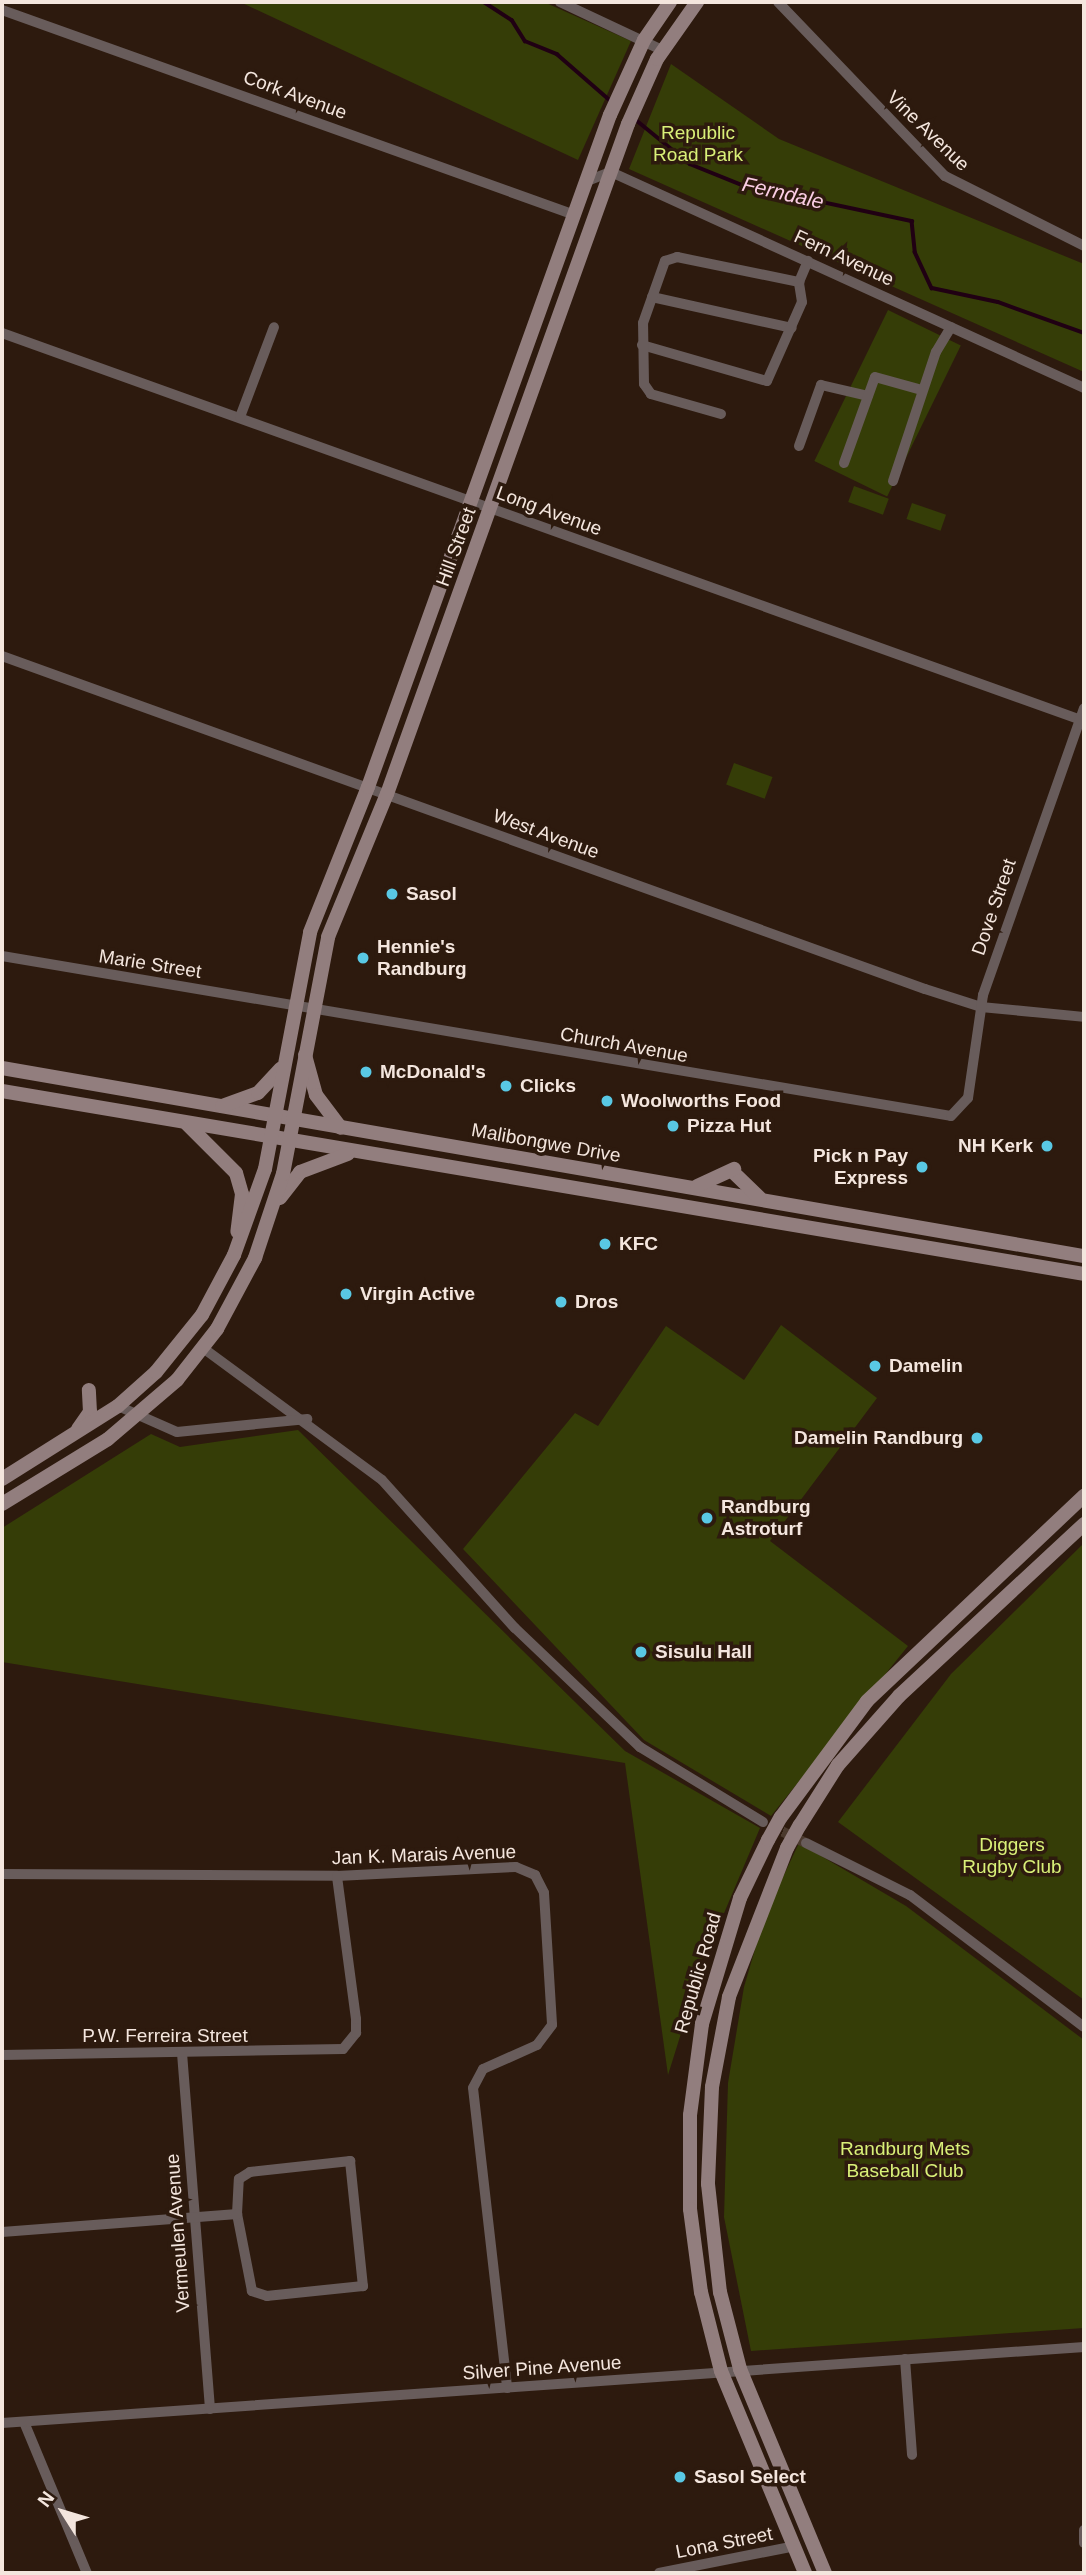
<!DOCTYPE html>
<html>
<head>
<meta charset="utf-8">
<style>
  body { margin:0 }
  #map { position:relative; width:1086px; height:2575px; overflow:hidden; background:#2d1a0e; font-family:Helvetica,sans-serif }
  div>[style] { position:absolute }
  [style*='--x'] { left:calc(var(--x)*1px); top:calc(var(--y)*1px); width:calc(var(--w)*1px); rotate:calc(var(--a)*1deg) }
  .green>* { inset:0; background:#353d07; transform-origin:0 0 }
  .stream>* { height:3.5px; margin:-1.75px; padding:0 1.75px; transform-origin:1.75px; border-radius:1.75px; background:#200013 }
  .minor-tunnel>* { height:10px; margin-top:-5px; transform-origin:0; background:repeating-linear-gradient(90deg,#4b392d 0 10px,transparent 0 15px) }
  .minor>* { height:10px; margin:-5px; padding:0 5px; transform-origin:5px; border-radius:5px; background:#685c5b }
  .secondary>* { height:14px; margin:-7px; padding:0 7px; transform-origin:7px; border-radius:7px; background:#927e7e }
  .secondary-bridge>* { height:14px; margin:-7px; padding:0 7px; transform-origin:7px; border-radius:7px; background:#927e7e }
  .dots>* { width:19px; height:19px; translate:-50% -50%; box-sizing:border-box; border:4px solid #2d1a0e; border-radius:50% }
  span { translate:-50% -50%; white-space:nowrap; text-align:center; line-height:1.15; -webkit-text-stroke:7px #2d1a0e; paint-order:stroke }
  .street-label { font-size:19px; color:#f4e6de }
  .park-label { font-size:19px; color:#d9f078 }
  .poi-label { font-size:19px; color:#f4e6de; font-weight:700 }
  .left { translate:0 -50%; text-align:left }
  .right { translate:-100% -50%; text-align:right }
  .water-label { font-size:21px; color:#fbcee5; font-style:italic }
  .frame { position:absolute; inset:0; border:4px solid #f4e6de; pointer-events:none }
  .north { position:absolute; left:28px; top:2477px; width:70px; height:70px; -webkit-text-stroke:5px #2d1a0e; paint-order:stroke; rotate:307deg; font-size:19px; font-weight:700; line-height:28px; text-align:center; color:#f4e6de }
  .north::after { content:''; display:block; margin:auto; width:24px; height:32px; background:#f4e6de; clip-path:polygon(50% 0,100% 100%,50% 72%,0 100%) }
</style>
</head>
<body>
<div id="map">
  <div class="green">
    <div style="clip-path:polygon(240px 2px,544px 2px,631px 41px,578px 160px)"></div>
    <div style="clip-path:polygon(671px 64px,779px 139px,1084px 264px,1084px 372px,629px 169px)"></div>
    <div style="left:888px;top:310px;width:81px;height:168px;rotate:26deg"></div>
    <div style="left:854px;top:486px;width:37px;height:17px;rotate:20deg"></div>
    <div style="left:912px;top:503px;width:36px;height:17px;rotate:19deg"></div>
    <div style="left:734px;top:763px;width:41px;height:23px;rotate:20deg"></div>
    <div style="clip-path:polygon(781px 1325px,877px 1398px,770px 1541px,908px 1646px,771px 1816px,644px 1740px,463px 1549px,575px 1413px,598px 1426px,666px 1326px,744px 1380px)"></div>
    <div style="clip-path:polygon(298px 1430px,625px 1751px,760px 1828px,703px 1963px,668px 2075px,625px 1763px,2px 1662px,2px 1528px,151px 1434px,180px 1447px)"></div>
    <div style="clip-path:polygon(1084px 1543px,1084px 2000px,838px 1822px,951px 1674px)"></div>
    <div style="clip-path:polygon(799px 1843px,906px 1906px,1084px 2040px,1084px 2328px,751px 2351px,724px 2217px,728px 2083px,744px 1987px,765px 1915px)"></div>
  </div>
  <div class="stream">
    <div style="--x:484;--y:2;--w:33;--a:33"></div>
    <div style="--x:512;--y:20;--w:25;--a:58"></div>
    <div style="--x:525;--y:41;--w:35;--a:22"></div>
    <div style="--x:557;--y:54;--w:73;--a:41.1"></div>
    <div style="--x:635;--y:119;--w:71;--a:39.3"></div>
    <div style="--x:690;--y:164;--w:56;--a:22"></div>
    <div style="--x:742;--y:185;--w:174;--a:12"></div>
    <div style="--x:912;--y:221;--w:31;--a:84"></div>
    <div style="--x:915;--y:252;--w:40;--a:65"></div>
    <div style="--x:932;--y:288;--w:67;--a:12"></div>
    <div style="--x:998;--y:302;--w:91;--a:19.8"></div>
  </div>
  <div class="minor-tunnel">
    <div style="--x:769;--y:1825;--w:41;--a:25.9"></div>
  </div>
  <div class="minor">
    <div style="--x:560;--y:2;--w:113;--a:25.2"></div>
    <div style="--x:778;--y:2;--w:241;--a:46.2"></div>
    <div style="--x:945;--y:176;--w:156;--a:26.7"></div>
    <div style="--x:2;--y:10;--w:609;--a:19.69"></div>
    <div style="--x:587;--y:181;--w:26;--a:-21"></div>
    <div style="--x:611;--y:172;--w:520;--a:24.54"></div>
    <div style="--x:652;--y:297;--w:143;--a:12.5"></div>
    <div style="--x:2;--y:333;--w:1149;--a:19.73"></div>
    <div style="--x:642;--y:345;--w:130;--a:16.1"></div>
    <div style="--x:767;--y:381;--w:86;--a:-66.1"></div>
    <div style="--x:802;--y:302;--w:20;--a:-99"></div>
    <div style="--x:799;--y:282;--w:23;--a:-67"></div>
    <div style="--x:721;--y:414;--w:73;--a:-164.1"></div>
    <div style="--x:651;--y:394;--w:12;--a:-125"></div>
    <div style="--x:644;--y:384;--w:61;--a:-90.9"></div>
    <div style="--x:643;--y:323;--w:66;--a:-70.5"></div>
    <div style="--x:665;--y:261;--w:13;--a:-18"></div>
    <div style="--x:677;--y:257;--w:125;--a:11.6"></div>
    <div style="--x:240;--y:417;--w:96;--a:-69.3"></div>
    <div style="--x:799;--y:446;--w:65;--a:-70.2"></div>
    <div style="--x:821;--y:385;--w:48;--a:13.2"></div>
    <div style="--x:844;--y:463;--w:91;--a:-70.2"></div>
    <div style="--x:875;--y:377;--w:49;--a:15.5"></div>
    <div style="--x:893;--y:481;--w:136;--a:-71.6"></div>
    <div style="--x:936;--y:352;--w:29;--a:-59"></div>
    <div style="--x:2;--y:656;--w:981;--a:19.84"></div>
    <div style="--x:925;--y:989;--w:59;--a:17.8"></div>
    <div style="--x:981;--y:1007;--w:103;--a:5.5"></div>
    <div style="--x:2;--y:956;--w:962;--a:9.57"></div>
    <div style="--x:951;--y:1116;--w:25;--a:-47"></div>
    <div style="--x:968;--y:1098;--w:104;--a:-81.7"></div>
    <div style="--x:983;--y:995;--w:304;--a:-70.6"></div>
    <div style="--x:203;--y:1348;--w:222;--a:36.4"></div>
    <div style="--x:382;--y:1480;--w:199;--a:48.1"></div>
    <div style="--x:515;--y:1628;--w:173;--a:43.6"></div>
    <div style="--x:640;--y:1747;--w:144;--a:31.4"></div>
    <div style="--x:118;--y:1406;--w:64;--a:23.8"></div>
    <div style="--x:177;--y:1432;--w:131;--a:-5.7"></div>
    <div style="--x:806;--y:1843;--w:116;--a:26.6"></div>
    <div style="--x:910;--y:1895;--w:218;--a:37.2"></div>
    <div style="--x:2;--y:1874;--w:335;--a:0.3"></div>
    <div style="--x:337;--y:1876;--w:179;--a:-2.9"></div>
    <div style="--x:516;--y:1867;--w:21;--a:23"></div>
    <div style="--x:535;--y:1875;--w:20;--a:63"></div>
    <div style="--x:544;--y:1893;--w:132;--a:86.5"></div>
    <div style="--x:552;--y:2025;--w:25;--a:127"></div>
    <div style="--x:537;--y:2045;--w:59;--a:156"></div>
    <div style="--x:483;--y:2069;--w:21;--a:118"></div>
    <div style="--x:473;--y:2088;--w:302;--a:83.5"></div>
    <div style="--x:182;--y:2053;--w:357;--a:85.5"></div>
    <div style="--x:2;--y:2055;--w:341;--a:-1"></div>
    <div style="--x:343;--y:2049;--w:21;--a:-51"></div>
    <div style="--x:356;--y:2033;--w:14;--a:-90"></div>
    <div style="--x:356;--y:2019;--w:144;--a:-97.6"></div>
    <div style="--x:350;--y:2161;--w:126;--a:84.1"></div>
    <div style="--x:363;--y:2286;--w:97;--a:174.1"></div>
    <div style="--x:267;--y:2296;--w:16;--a:-162"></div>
    <div style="--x:252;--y:2291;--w:78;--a:-101"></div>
    <div style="--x:237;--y:2214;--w:35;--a:-87"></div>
    <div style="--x:239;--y:2179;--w:13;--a:-32"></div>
    <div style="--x:250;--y:2172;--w:101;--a:-6.3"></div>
    <div style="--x:2;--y:2232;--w:236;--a:-4.4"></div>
    <div style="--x:905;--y:2359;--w:96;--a:85.8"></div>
    <div style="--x:24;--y:2422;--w:164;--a:67.4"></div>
    <div style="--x:2;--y:2423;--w:1085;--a:-4.02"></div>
    <div style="--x:1084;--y:2530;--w:13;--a:90"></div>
    <div style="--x:659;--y:2573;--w:139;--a:-11.2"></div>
  </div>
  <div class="secondary">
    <div style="--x:305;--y:1055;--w:41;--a:74.6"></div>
    <div style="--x:316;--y:1095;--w:41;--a:52.9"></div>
    <div style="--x:2;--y:1068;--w:1098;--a:9.86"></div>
    <div style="--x:2;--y:1091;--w:1097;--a:9.6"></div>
    <div style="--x:222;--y:1106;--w:38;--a:-20"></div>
    <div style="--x:258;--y:1093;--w:33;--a:-47"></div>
    <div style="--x:187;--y:1124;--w:69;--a:45"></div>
    <div style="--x:236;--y:1173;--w:22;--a:74"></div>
    <div style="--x:242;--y:1194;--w:38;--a:97"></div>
    <div style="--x:734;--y:1173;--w:36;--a:44"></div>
    <div style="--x:697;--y:1186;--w:41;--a:-24.7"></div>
    <div style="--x:280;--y:1198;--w:33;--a:-52"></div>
    <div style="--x:300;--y:1172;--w:51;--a:-20.6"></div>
    <div style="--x:78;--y:1429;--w:21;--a:-55"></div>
    <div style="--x:90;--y:1412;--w:22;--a:-93"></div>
    <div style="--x:2;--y:1479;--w:137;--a:-32.2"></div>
    <div style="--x:118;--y:1406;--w:51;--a:-41.8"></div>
    <div style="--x:156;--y:1372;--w:73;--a:-51.1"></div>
    <div style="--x:202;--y:1315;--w:68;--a:-61.9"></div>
    <div style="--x:234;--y:1255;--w:91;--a:-70.2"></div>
    <div style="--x:265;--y:1169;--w:241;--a:-79.2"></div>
    <div style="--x:310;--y:932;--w:156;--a:-68.2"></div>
    <div style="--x:368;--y:787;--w:714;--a:-70.2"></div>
    <div style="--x:610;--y:115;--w:82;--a:-65.6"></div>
    <div style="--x:644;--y:40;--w:46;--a:-55.6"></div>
    <div style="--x:2;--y:1504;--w:124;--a:-31.5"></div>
    <div style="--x:108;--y:1439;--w:91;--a:-40.5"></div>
    <div style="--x:177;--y:1380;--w:65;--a:-51.9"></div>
    <div style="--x:217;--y:1329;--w:81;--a:-61.8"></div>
    <div style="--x:255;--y:1258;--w:89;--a:-71.6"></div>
    <div style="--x:283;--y:1174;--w:241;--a:-79.2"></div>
    <div style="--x:328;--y:937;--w:155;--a:-67.6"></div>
    <div style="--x:387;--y:794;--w:712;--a:-70.22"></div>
    <div style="--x:628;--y:124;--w:71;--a:-66"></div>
    <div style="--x:657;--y:59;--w:70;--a:-54.9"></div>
    <div style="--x:781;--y:1817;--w:144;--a:-53.4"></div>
    <div style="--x:867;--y:1701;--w:299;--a:-43.4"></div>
    <div style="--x:800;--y:1825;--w:71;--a:-57.7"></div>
    <div style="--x:838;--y:1765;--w:92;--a:-48.5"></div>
    <div style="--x:899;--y:1696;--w:253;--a:-42.9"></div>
    <div style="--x:768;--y:1840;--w:64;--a:115.8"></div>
    <div style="--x:740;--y:1898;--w:132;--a:106.8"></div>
    <div style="--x:702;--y:2024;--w:92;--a:97.5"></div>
    <div style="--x:690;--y:2115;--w:94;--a:90"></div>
    <div style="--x:690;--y:2209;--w:84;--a:82.5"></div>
    <div style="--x:701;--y:2292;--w:81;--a:75.8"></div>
    <div style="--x:721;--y:2371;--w:219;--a:67.4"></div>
    <div style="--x:787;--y:1848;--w:160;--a:111.3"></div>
    <div style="--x:729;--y:1997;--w:92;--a:100.7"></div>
    <div style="--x:712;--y:2087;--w:97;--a:92.4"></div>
    <div style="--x:708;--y:2184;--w:109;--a:83.7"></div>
    <div style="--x:720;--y:2292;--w:80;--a:75.4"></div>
    <div style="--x:740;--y:2369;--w:221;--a:67.4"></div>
  </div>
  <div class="secondary-bridge">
    <div style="--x:768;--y:1840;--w:26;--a:-61"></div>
    <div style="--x:787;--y:1848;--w:26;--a:-61"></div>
  </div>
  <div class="dots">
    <div style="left:392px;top:894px;background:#59c8e4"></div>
    <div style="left:363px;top:958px;background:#59c8e4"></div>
    <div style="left:366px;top:1072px;background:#59c8e4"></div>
    <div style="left:506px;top:1086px;background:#59c8e4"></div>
    <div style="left:607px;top:1101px;background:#59c8e4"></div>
    <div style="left:673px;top:1126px;background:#59c8e4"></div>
    <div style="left:1047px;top:1146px;background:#59c8e4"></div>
    <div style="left:922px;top:1167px;background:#59c8e4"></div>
    <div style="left:605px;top:1244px;background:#59c8e4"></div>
    <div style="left:346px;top:1294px;background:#59c8e4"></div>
    <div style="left:561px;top:1302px;background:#59c8e4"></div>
    <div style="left:875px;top:1366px;background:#59c8e4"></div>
    <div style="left:977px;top:1438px;background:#59c8e4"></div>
    <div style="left:707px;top:1518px;background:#59c8e4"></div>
    <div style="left:641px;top:1652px;background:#59c8e4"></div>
    <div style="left:680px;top:2477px;background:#59c8e4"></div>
  </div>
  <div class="street-label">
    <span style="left:295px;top:95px;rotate:20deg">Cork Avenue</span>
    <span style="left:928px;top:131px;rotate:44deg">Vine Avenue</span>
    <span style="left:844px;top:258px;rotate:25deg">Fern Avenue</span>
    <span style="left:549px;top:511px;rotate:20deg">Long Avenue</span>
    <span style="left:456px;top:547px;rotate:-70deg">Hill Street</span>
    <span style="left:546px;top:834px;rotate:20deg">West Avenue</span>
    <span style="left:994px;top:907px;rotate:-71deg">Dove Street</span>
    <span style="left:150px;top:964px;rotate:9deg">Marie Street</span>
    <span style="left:624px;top:1045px;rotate:10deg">Church Avenue</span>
    <span style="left:546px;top:1143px;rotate:10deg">Malibongwe Drive</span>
    <span style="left:424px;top:1855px;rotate:-2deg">Jan K. Marais Avenue</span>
    <span style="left:698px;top:1973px;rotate:-74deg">Republic Road</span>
    <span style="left:165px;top:2036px">P.W. Ferreira Street</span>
    <span style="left:178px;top:2233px;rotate:-94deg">Vermeulen Avenue</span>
    <span style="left:542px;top:2368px;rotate:-4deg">Silver Pine Avenue</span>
    <span style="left:724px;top:2543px;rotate:-11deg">Lona Street</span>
  </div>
  <div class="park-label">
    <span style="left:698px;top:144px">Republic<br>Road Park</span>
    <span style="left:1012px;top:1856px">Diggers<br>Rugby Club</span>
    <span style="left:905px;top:2160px">Randburg Mets<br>Baseball Club</span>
  </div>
  <div class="poi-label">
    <span class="left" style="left:406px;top:894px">Sasol</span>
    <span class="left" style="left:377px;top:958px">Hennie's<br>Randburg</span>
    <span class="left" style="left:380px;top:1072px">McDonald's</span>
    <span class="left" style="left:520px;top:1086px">Clicks</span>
    <span class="left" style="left:621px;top:1101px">Woolworths Food</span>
    <span class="left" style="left:687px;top:1126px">Pizza Hut</span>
    <span class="right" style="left:1033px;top:1146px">NH Kerk</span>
    <span class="right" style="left:908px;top:1167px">Pick n Pay<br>Express</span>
    <span class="left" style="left:619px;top:1244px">KFC</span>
    <span class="left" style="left:360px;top:1294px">Virgin Active</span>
    <span class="left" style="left:575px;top:1302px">Dros</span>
    <span class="left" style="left:889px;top:1366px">Damelin</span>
    <span class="right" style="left:963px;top:1438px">Damelin Randburg</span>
    <span class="left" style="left:721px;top:1518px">Randburg<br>Astroturf</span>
    <span class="left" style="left:655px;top:1652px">Sisulu Hall</span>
    <span class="left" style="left:694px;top:2477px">Sasol Select</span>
  </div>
  <div class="water-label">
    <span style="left:783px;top:193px;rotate:13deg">Ferndale</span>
  </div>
  <div class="frame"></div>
  <div class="north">N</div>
</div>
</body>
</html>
